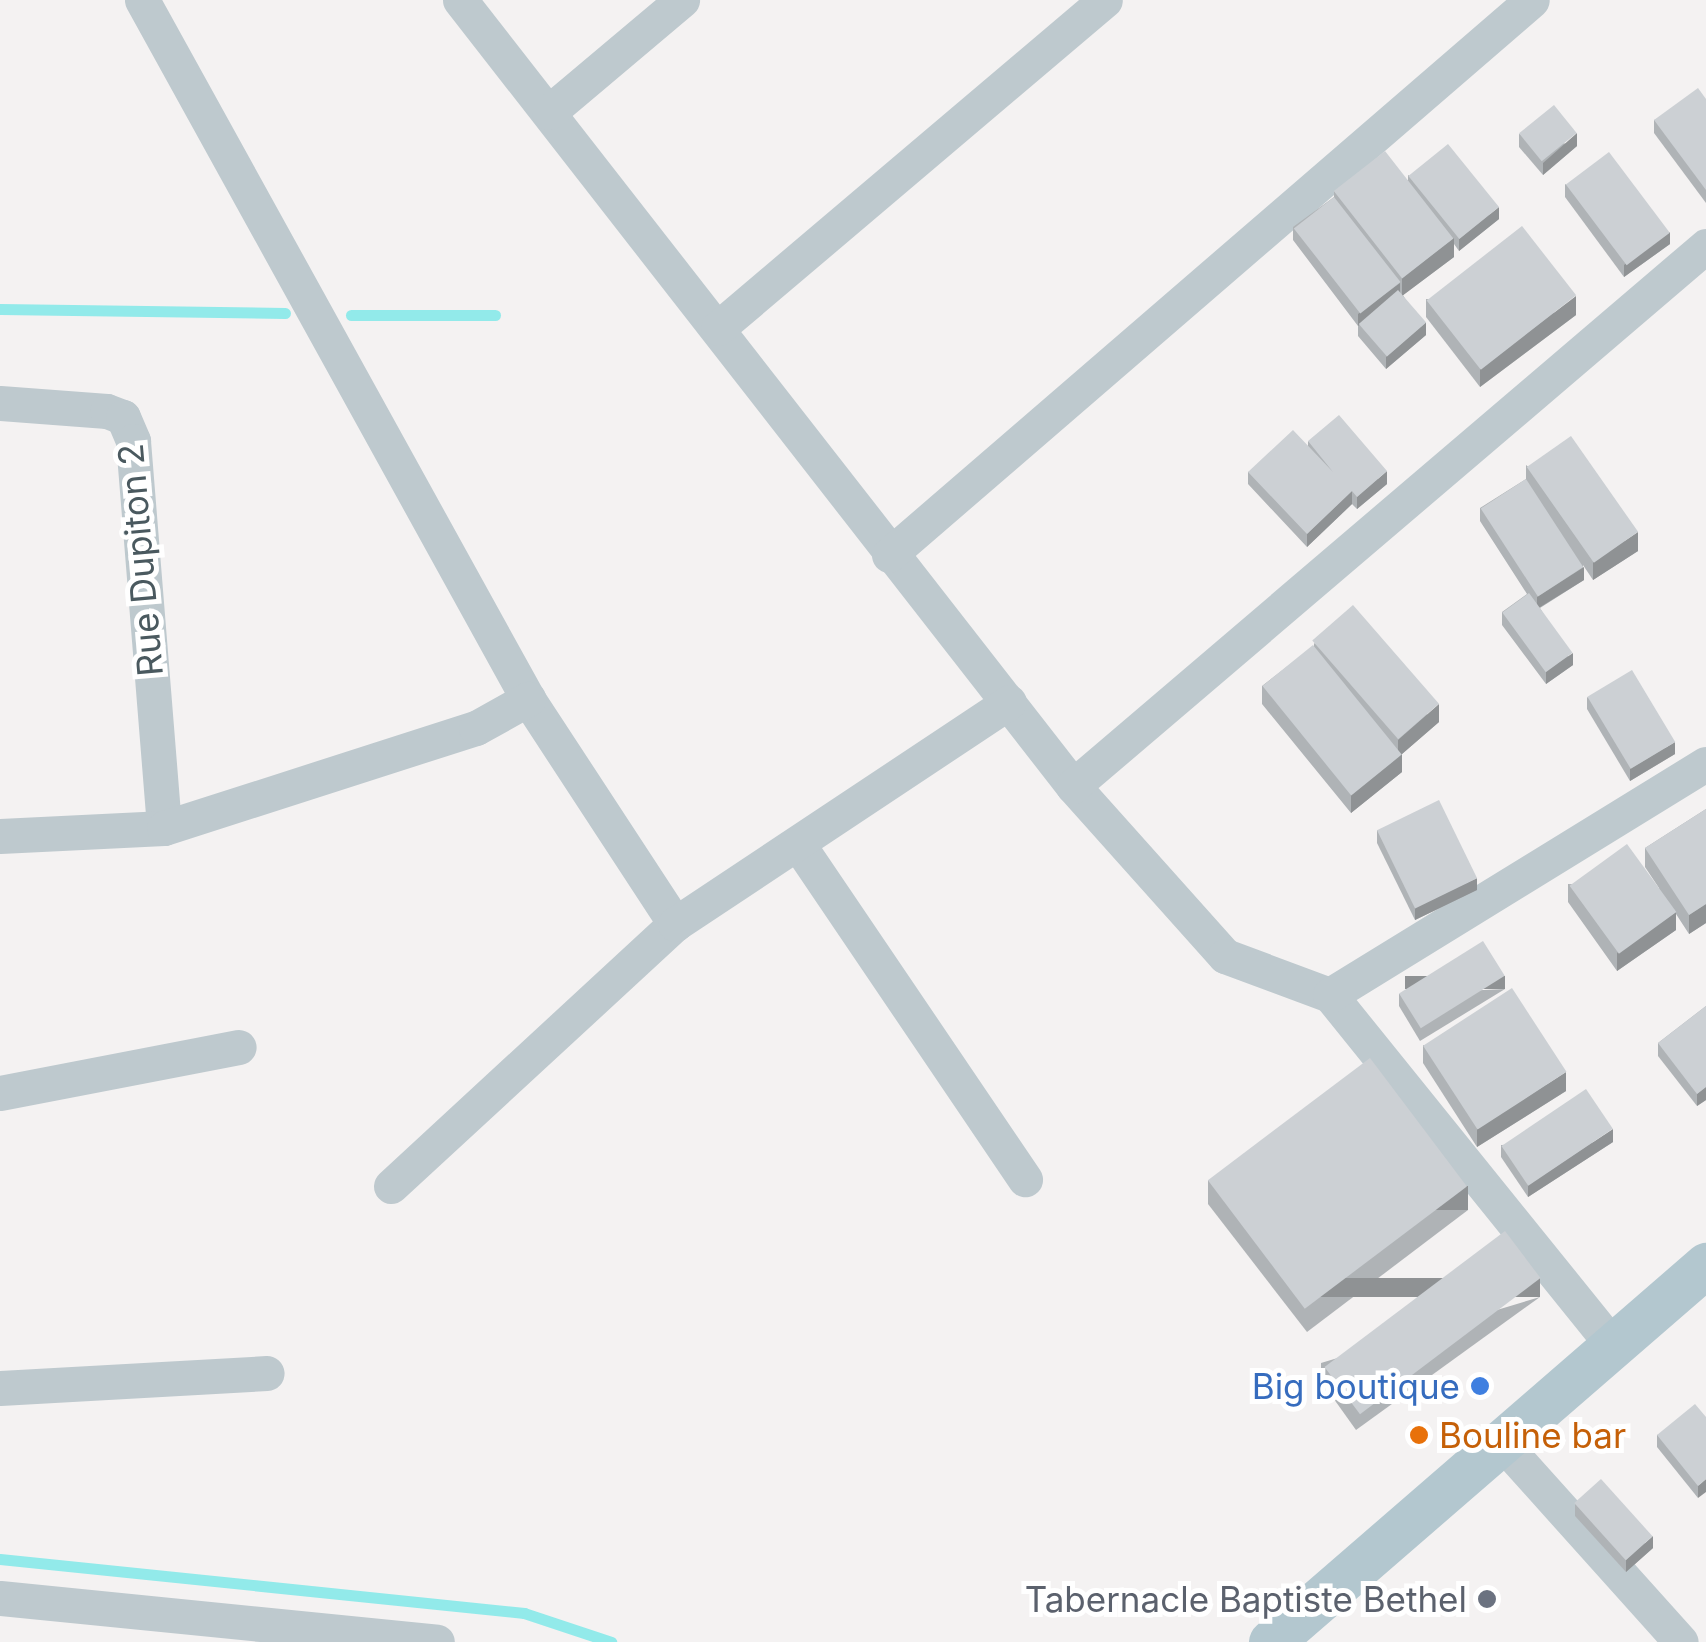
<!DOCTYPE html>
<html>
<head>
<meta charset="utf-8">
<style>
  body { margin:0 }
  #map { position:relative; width:1706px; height:1642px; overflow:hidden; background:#f4f2f2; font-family:Inter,sans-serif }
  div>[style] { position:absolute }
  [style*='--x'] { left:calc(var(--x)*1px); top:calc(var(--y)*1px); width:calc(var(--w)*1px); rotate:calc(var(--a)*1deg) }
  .stream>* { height:11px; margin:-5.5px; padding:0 5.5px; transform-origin:5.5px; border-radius:5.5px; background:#92eaea }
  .minor>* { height:35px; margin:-17.5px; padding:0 17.5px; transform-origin:17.5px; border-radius:17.5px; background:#bec9ce }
  .major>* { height:45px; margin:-22.5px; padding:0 22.5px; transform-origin:22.5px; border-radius:22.5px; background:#b3c7cf }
  .wall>* { inset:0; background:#afb3b6 }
  .shaded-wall>* { inset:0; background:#8f9294; transform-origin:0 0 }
  .building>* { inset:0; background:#ccd0d4; transform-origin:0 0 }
  .dots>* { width:28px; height:28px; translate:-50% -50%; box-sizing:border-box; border:5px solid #fff; border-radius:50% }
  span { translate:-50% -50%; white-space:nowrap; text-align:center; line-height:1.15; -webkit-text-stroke:10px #fff; paint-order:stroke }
  .street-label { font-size:35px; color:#4a595f }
  .shop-label { font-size:35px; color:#366cbe }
  .right { translate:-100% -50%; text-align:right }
  .food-label { font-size:35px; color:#c56008 }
  .left { translate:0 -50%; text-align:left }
  .worship-label { font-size:35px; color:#5b616d }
</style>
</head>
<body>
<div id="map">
  <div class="stream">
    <div style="--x:0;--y:309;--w:285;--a:0.8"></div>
    <div style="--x:351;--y:315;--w:144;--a:0"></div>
    <div style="--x:0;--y:1559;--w:527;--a:5.88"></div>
    <div style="--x:524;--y:1613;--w:92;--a:18.4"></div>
  </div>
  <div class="minor">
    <div style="--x:142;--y:0;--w:798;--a:61.09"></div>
    <div style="--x:528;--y:699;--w:269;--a:56.8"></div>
    <div style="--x:460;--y:0;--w:997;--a:52.05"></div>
    <div style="--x:1073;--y:786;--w:228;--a:48.2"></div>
    <div style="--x:1225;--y:956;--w:112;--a:20.4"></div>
    <div style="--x:1330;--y:995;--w:449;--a:51.1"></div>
    <div style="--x:549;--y:112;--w:174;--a:-40.1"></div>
    <div style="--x:718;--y:328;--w:507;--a:-40.28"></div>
    <div style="--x:0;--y:403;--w:107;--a:4.3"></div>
    <div style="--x:107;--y:411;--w:17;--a:21"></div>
    <div style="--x:123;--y:417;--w:26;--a:67"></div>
    <div style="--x:133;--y:441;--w:388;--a:85.4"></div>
    <div style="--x:889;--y:555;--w:849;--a:-40.8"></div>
    <div style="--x:1073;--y:786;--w:832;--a:-40.47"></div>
    <div style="--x:0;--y:836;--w:164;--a:-2.8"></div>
    <div style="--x:164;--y:828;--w:328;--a:-17.8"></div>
    <div style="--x:476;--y:728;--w:60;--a:-29.1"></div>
    <div style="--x:798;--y:844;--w:405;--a:55.9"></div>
    <div style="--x:1330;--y:995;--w:441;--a:-31.6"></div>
    <div style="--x:0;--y:1093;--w:243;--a:-10.9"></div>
    <div style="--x:391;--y:1186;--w:386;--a:-42.7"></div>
    <div style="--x:675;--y:924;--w:401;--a:-33.6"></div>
    <div style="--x:0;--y:1388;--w:267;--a:-3.2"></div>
    <div style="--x:1505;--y:1446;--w:263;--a:48.1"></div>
    <div style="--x:0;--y:1598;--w:439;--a:5.7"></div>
  </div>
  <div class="major">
    <div style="--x:1271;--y:1642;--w:576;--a:-40.91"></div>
  </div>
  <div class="wall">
    <div style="clip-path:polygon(1706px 99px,1706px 203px,1654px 133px,1654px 120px)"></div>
    <div style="clip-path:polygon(1519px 134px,1577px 146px,1543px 175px,1519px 147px)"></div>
    <div style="clip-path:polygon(1408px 175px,1499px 219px,1459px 251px,1454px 244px,1454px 257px,1403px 295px,1426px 335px,1386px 369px,1358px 336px,1358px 326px,1293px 240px,1293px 227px,1334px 197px,1334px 191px,1408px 180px)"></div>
    <div style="clip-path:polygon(1565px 184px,1670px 244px,1624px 277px,1565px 197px)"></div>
    <div style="clip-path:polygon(1426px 299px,1576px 315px,1480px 387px,1426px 317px)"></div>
    <div style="clip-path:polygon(1308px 441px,1387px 484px,1357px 509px,1352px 504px,1307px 547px,1248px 484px,1248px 472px,1308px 446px)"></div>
    <div style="clip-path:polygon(1526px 465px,1638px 551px,1593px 580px,1583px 565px,1584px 580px,1540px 608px,1573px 665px,1546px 684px,1502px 625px,1502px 612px,1527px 594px,1480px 521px,1480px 508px,1526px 479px)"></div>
    <div style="clip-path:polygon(1314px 643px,1439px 722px,1402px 754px,1402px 772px,1351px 813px,1262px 704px,1262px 686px,1314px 646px)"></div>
    <div style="clip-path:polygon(1587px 697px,1675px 754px,1630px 781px,1587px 709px)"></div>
    <div style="clip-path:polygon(1706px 809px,1706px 923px,1689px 934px,1676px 914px,1676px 930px,1617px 971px,1568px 902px,1568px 884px,1659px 888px,1645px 867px,1645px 848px)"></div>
    <div style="clip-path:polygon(1377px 830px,1477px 890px,1415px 920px,1377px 843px)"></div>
    <div style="clip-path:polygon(1505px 989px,1420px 1041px,1399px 1006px,1399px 994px)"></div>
    <div style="clip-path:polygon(1706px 1006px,1706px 1100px,1697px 1106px,1658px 1056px,1658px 1043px)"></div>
    <div style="clip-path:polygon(1423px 1045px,1566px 1091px,1477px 1147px,1423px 1063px)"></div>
    <div style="clip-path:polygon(1613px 1142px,1528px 1197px,1501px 1157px,1501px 1145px)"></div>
    <div style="clip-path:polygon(1208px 1180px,1468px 1210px,1307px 1332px,1208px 1204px)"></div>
    <div style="clip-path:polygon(1540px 1297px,1356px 1430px,1321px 1381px,1321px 1363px)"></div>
    <div style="clip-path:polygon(1706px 1417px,1698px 1498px,1657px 1447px,1657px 1435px)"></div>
    <div style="clip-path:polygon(1575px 1504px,1653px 1548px,1626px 1572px,1575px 1516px)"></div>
  </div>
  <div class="shaded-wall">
    <div style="clip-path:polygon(1577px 133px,1577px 146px,1543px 175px,1543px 163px)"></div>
    <div style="clip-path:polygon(1499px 207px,1499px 219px,1459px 251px,1459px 239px)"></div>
    <div style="clip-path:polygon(1670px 232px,1670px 244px,1624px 277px,1624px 265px)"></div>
    <div style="clip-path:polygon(1454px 238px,1454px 257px,1402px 296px,1402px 278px)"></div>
    <div style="clip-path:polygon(1400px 283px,1400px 295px,1358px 326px,1358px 314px)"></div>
    <div style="clip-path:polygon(1576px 296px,1576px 315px,1480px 387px,1480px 369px)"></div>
    <div style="clip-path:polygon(1426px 322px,1426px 335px,1386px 369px,1386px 357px)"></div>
    <div style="clip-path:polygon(1387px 471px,1387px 484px,1357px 509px,1357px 497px)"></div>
    <div style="clip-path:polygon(1352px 491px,1352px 504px,1307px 547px,1307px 534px)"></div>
    <div style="clip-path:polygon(1638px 532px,1638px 551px,1593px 580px,1593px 562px)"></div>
    <div style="clip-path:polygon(1584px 567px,1584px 580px,1537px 609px,1537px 597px)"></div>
    <div style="clip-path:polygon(1573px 653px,1573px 665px,1546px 684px,1546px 671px)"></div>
    <div style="clip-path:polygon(1439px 704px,1439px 722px,1402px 754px,1402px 772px,1351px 813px,1351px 795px,1398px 757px,1398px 740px)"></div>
    <div style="clip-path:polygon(1675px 742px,1675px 754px,1630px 781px,1630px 769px)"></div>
    <div style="clip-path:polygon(1477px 878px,1477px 890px,1415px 920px,1415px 907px)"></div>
    <div style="clip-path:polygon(1706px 904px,1706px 923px,1689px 934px,1689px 915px)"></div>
    <div style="clip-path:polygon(1676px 912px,1676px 930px,1617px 971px,1617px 953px)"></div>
    <div style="left:1505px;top:976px;width:13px;height:100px;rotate:90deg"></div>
    <div style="clip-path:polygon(1566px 1072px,1566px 1091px,1477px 1147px,1477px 1129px)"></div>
    <div style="clip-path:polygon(1706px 1087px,1706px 1100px,1697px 1106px,1697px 1094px)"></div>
    <div style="clip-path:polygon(1613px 1129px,1613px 1142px,1528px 1197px,1528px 1185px)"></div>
    <div style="left:1468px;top:1186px;width:24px;height:202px;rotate:90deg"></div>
    <div style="left:1540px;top:1278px;width:19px;height:227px;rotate:90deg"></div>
    <div style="clip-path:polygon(1706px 1479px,1706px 1492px,1698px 1498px,1698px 1486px)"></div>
    <div style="clip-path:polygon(1653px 1536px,1653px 1548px,1626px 1572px,1626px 1560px)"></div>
  </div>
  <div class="building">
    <div style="clip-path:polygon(1698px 88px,1706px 99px,1706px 190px,1654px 120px)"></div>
    <div style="left:1554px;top:105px;width:36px;height:45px;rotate:51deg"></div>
    <div style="left:1448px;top:144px;width:81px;height:51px;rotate:51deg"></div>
    <div style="left:1385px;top:151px;width:111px;height:65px;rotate:52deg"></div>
    <div style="left:1609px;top:152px;width:101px;height:54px;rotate:53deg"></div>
    <div style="left:1334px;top:197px;width:108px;height:51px;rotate:52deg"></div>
    <div style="left:1522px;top:226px;width:88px;height:121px;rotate:52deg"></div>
    <div style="left:1398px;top:290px;width:43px;height:52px;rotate:49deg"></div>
    <div style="clip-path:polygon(1339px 415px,1387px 471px,1357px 497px,1352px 491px,1307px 534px,1248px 472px,1293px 430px,1333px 472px,1308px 441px)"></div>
    <div style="left:1571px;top:436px;width:117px;height:54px;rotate:55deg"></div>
    <div style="left:1526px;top:479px;width:105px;height:54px;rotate:57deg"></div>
    <div style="left:1529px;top:593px;width:74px;height:33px;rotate:54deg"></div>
    <div style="left:1353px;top:605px;width:131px;height:54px;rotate:49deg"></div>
    <div style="left:1313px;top:645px;width:141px;height:65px;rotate:51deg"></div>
    <div style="left:1632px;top:670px;width:84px;height:52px;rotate:59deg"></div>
    <div style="left:1439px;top:800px;width:87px;height:69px;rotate:64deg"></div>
    <div style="clip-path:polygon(1706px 809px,1706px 904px,1689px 915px,1645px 848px)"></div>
    <div style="left:1627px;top:844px;width:84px;height:71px;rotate:54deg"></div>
    <div style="left:1483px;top:941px;width:41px;height:99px;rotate:58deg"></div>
    <div style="left:1512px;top:988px;width:100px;height:106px;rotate:57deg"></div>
    <div style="clip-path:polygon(1706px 1006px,1706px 1087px,1697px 1094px,1658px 1043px)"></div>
    <div style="left:1370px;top:1058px;width:161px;height:203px;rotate:53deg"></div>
    <div style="left:1586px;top:1089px;width:48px;height:102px;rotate:56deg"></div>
    <div style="left:1505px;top:1231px;width:59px;height:226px;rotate:53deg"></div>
    <div style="clip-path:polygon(1695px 1404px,1706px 1417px,1706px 1479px,1698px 1486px,1657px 1435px)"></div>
    <div style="left:1601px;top:1479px;width:77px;height:36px;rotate:48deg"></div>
  </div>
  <div class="dots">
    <div style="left:1480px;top:1386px;background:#3f7fe0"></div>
    <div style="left:1419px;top:1435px;background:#e8710a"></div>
    <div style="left:1487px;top:1599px;background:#6b7280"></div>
  </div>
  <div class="street-label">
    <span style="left:140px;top:560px;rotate:-95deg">Rue Dupiton 2</span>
  </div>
  <div class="shop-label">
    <span class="right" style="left:1460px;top:1386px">Big boutique</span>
  </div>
  <div class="food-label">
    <span class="left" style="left:1439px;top:1435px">Bouline bar</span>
  </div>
  <div class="worship-label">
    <span class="right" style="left:1467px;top:1599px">Tabernacle Baptiste Bethel</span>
  </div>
</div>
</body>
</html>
